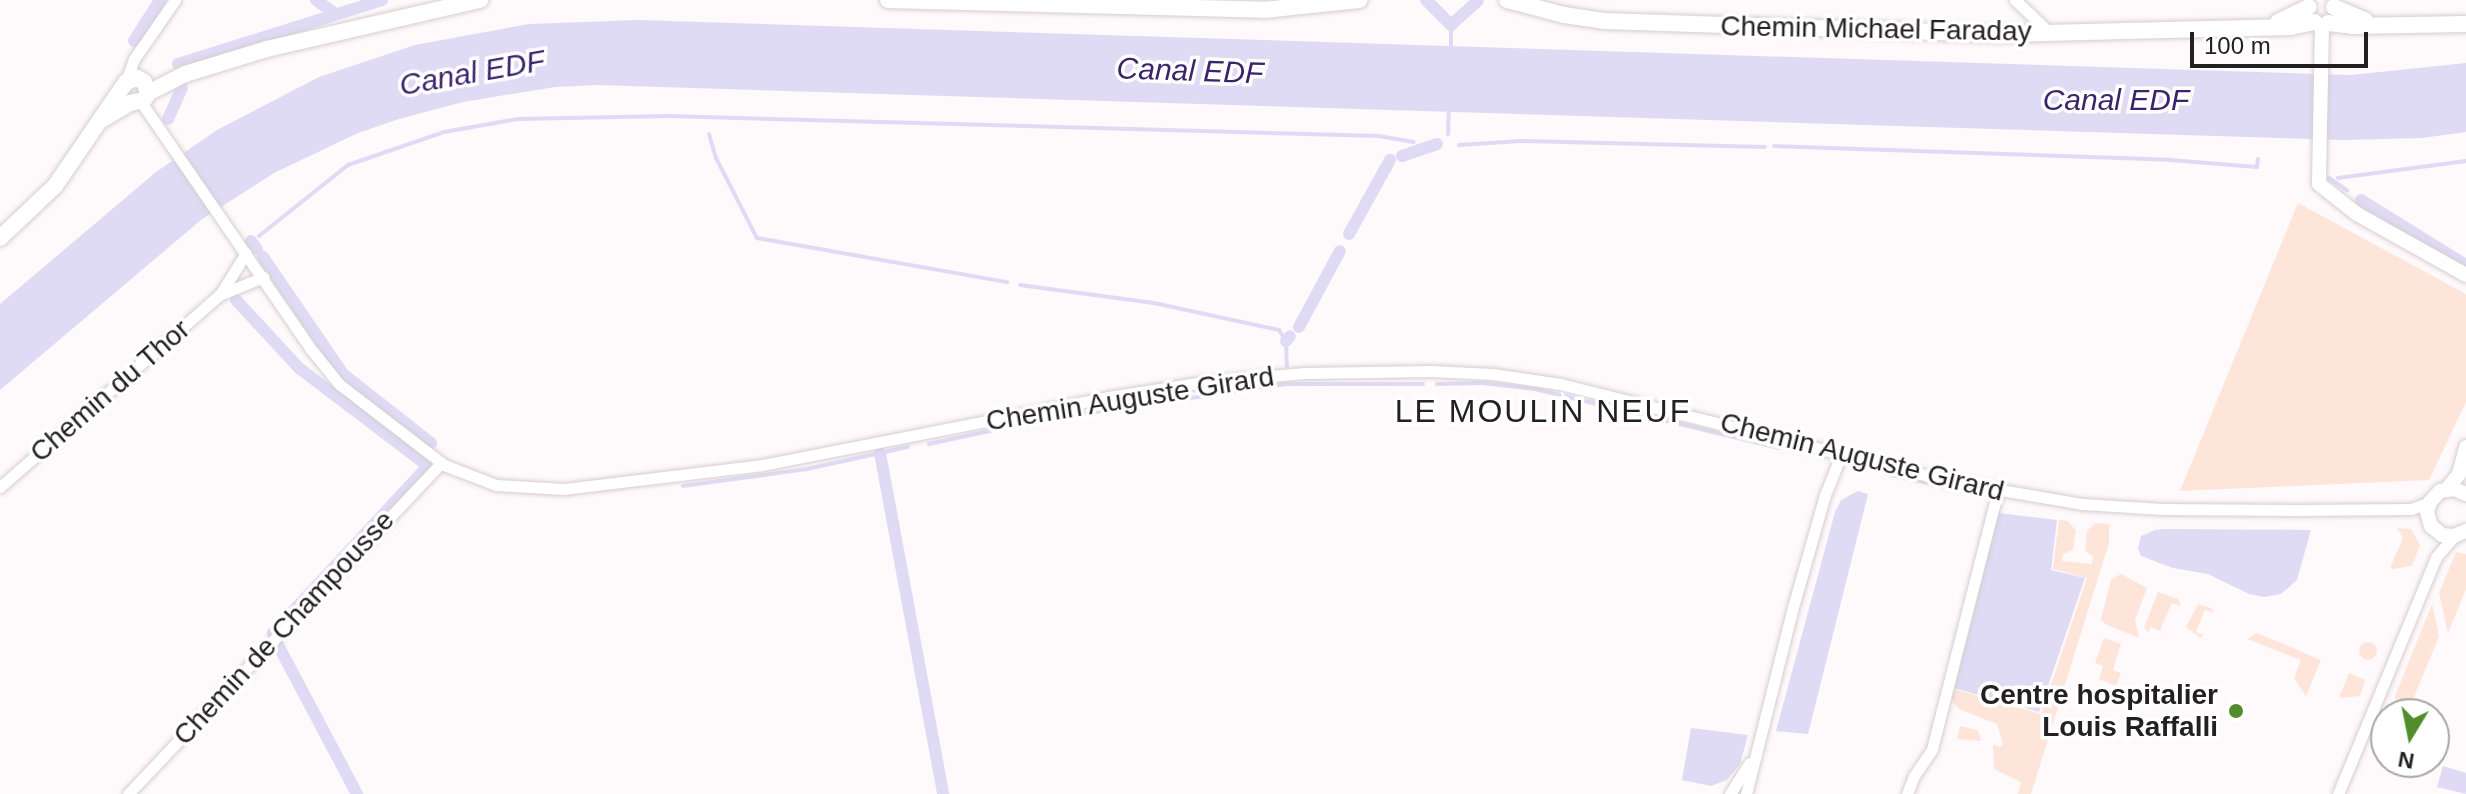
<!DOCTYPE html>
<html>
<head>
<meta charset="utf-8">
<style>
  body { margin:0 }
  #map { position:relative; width:2466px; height:794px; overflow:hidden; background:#fef9fb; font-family:Helvetica,sans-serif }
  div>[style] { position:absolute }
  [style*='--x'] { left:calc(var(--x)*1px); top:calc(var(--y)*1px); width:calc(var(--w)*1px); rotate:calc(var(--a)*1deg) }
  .green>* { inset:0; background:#fde5d9 }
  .round { border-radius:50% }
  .water>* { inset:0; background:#dfdbf4 }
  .stream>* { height:4px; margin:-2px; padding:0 2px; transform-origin:2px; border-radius:2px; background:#dfdbf4 }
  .canal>* { height:12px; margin:-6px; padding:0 6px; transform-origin:6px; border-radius:6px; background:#dfdbf4 }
  .roads { filter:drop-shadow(0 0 2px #d6cdd1) drop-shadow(0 0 2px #d6cdd1) }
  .minor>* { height:11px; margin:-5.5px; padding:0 5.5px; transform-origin:5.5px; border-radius:5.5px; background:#fff }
  .tertiary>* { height:14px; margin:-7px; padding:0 7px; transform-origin:7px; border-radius:7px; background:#fff }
  .secondary>* { height:16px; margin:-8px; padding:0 8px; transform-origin:8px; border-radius:8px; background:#fff }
  .dots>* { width:22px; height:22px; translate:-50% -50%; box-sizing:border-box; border:4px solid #fff; border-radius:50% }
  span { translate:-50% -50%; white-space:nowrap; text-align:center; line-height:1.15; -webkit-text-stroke:7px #fff; paint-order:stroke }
  .street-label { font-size:28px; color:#232021 }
  .poi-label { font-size:28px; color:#232021; font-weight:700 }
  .right { translate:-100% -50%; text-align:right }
  .water-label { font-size:30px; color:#3b246c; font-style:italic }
  .quarter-label { font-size:32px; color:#232021; letter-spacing:2px }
  .north { position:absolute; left:2370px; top:698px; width:80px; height:80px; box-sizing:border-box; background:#fff; border:2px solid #a7a6a6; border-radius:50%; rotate:190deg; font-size:22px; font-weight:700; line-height:32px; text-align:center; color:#232021 }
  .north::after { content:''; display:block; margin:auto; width:28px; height:36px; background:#538d2b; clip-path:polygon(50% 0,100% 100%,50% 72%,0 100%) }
  .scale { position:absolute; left:2190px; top:32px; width:178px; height:36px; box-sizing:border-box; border:4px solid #232021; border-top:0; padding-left:10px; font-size:24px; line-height:28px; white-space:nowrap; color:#232021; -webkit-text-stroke:6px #fff; paint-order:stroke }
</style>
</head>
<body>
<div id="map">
  <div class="green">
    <div style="clip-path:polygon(2298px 203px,2466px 294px,2466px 402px,2429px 480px,2180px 491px)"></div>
    <div style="clip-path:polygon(2059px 520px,2068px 521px,2076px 531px,2073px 550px,2063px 554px,2062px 561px,2092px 564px,2093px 557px,2085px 550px,2087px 531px,2095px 523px,2109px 524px,2109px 543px,2031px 794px,2018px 794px,2021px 782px,1994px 769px,1993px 745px,2001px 747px,2003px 743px,1997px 724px,1959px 709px,1951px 700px,1954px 689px,2041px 714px,2087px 578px,2053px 569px)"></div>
    <div style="clip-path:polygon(2397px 528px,2411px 529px,2420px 545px,2412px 566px,2393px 569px,2390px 568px,2403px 538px)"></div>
    <div style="clip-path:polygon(2456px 552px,2466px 554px,2466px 589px,2448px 633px,2439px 593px)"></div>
    <div style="clip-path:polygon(2121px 574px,2147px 588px,2135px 620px,2139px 638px,2105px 624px,2101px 619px,2111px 580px)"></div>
    <div style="clip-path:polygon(2158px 592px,2178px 599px,2181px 606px,2172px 603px,2160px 630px,2168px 634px,2151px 627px,2148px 632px,2144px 628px)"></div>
    <div style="clip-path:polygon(2198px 604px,2211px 608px,2214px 613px,2205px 610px,2196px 632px,2204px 635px,2200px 638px,2186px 627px)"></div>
    <div style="clip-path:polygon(2432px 604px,2439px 636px,2407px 714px,2399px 714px,2395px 696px)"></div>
    <div style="clip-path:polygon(2257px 633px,2321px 660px,2306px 696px,2294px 678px,2301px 660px,2247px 639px)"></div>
    <div style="clip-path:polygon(2104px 638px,2121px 644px,2113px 670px,2121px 673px,2116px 686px,2099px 679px,2103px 666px,2095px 663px)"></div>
    <div class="round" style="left:2359px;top:642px;width:18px;height:18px"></div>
    <div style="clip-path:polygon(2349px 673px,2365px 680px,2360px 696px,2339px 698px)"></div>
    <div style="clip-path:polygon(1960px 726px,1978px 730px,1981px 741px,1957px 739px)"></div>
  </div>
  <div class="water">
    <div style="clip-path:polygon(638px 20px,2351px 75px,2466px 63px,2466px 132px,2422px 138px,2344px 140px,598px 85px,555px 87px,463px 102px,399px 119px,358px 133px,274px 173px,201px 220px,0 390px,0 304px,156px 172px,217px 130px,319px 77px,415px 45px,529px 24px)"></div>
    <div style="clip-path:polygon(1858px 491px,1868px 494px,1808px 734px,1776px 731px,1835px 512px,1841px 500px)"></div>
    <div style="clip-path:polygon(1998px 513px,2057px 520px,2051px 570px,2085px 578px,2039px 712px,1954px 688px)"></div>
    <div style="clip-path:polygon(2155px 530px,2165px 529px,2311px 530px,2297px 580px,2281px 594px,2264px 597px,2249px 594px,2208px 574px,2173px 568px,2141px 556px,2138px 549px,2141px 536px)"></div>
    <div style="clip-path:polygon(1691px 728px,1748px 735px,1740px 764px,1727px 780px,1711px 786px,1682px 780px)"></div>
    <div style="clip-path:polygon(2443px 766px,2466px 773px,2466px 794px,2437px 787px)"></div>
  </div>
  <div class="stream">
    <div style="--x:1451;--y:47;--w:22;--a:-90"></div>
    <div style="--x:709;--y:134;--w:25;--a:74"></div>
    <div style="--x:716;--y:158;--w:90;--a:62.9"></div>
    <div style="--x:757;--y:238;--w:254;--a:10"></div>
    <div style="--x:1448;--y:134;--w:26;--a:-88"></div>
    <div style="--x:1459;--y:145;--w:61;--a:-3.8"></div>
    <div style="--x:1520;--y:141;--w:245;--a:1.4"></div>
    <div style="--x:1774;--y:146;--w:396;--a:2"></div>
    <div style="--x:2170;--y:160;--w:87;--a:4.6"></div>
    <div style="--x:2257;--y:167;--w:8;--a:-83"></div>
    <div style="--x:2329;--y:178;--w:22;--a:34"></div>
    <div style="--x:2338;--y:178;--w:129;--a:-7.6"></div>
    <div style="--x:259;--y:236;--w:114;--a:-38.6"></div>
    <div style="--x:348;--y:165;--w:102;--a:-19"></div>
    <div style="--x:444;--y:132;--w:75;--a:-10"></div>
    <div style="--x:518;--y:119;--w:150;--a:-1.1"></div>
    <div style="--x:668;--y:116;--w:711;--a:1.61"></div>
    <div style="--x:1379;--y:136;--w:35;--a:10"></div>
    <div style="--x:1020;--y:285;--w:135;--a:7.7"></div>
    <div style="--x:1154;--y:303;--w:128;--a:12.2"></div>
    <div style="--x:1279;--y:330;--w:13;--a:58"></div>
    <div style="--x:1286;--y:341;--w:25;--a:88"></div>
    <div style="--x:1437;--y:384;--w:46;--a:-1.2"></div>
    <div style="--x:1483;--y:383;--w:52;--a:6.6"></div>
    <div style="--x:1535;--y:389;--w:251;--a:13.6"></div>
    <div style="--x:1049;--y:419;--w:241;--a:-8.4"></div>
    <div style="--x:1287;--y:384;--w:136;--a:0"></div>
    <div style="--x:929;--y:444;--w:105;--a:-12.1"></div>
    <div style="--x:1890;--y:475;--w:103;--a:11.2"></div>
    <div style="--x:683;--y:486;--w:125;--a:-7.8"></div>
    <div style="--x:807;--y:469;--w:103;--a:-12.3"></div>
  </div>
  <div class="canal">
    <div style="--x:316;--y:0;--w:24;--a:36"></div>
    <div style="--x:1426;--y:0;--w:35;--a:45"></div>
    <div style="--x:1451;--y:25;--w:36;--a:-42"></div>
    <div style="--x:134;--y:41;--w:49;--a:-57.6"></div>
    <div style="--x:178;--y:64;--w:214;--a:-17.4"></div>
    <div style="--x:168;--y:119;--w:34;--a:-66"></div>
    <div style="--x:1402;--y:156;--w:37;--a:-19"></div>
    <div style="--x:2361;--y:200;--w:123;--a:31.8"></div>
    <div style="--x:1349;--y:234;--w:85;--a:-61"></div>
    <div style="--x:251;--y:241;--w:10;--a:53"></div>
    <div style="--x:263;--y:257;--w:142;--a:55.6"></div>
    <div style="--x:343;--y:374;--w:112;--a:38.1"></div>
    <div style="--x:236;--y:300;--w:93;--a:47.2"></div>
    <div style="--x:299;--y:368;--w:162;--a:37.2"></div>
    <div style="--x:428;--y:466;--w:228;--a:132.9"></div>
    <div style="--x:1299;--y:327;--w:86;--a:-61.7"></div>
    <div style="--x:1286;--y:341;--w:6;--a:-51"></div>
    <div style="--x:880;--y:453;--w:347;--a:79.5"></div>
    <div style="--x:277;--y:643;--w:171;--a:62.1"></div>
  </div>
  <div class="roads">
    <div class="minor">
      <div style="--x:2015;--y:0;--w:48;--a:43.3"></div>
      <div style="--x:126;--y:82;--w:24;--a:-71"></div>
      <div style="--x:134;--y:59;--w:72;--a:-55.2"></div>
      <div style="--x:141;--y:102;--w:298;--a:55.5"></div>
      <div style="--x:310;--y:348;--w:46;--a:51.1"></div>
      <div style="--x:339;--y:384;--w:133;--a:37.6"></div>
      <div style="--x:444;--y:465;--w:56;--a:21"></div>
      <div style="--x:496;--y:485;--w:68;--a:3.4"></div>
      <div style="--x:564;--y:489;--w:199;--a:-6.9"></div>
      <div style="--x:762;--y:465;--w:354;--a:-11.1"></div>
      <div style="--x:1109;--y:397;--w:96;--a:-9"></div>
      <div style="--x:1204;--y:382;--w:101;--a:-5.1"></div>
      <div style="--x:1305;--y:373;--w:126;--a:-0.9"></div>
      <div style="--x:1431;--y:371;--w:62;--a:2.8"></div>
      <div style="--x:1493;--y:374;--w:68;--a:8.5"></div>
      <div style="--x:1560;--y:384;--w:406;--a:14"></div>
      <div style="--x:1954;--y:482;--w:131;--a:9.7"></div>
      <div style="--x:2083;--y:504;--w:79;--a:3.6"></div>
      <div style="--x:2162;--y:509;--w:135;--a:0.4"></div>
      <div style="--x:2297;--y:510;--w:114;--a:-0.5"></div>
      <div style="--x:2411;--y:509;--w:20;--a:-20"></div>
      <div style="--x:221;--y:293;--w:47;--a:-58"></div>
      <div style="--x:0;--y:487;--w:291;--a:-41.2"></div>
      <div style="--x:219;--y:295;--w:48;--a:-22.2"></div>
      <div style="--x:128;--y:794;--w:456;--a:-46.6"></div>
      <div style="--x:1730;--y:794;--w:36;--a:-58"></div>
      <div style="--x:1746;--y:794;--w:193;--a:-75.9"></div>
      <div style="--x:1793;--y:607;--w:116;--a:-74.1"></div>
      <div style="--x:1825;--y:495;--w:43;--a:-68.2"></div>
      <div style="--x:1907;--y:794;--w:19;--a:-69"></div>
      <div style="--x:1914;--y:776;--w:32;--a:-56"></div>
      <div style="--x:1932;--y:749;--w:266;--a:-75.7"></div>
      <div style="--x:2338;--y:794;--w:256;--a:-67.5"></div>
      <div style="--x:2436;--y:557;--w:28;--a:-49"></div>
    </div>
    <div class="tertiary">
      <div style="--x:2322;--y:25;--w:159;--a:91.1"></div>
      <div style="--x:2319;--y:184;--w:48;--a:38.3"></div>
      <div style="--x:2357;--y:214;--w:125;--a:29.2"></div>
      <div style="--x:2447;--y:489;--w:19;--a:-51"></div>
      <div style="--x:2459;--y:474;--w:28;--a:-75"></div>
      <div style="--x:2466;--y:494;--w:13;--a:-157"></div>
      <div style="--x:2454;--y:489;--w:14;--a:172"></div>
      <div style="--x:2440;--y:491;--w:15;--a:132"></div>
      <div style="--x:2430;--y:502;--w:10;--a:107"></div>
      <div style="--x:2427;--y:512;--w:15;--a:74"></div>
      <div style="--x:2431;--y:526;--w:14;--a:39"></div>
      <div style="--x:2442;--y:535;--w:12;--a:5"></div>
      <div style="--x:2454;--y:536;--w:13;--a:-23"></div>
    </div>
    <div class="secondary">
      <div style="--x:888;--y:0;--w:376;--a:1.5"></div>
      <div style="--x:1264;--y:10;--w:96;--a:-6"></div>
      <div style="--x:1507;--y:0;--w:59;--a:14.7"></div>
      <div style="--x:1564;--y:15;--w:40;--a:8.5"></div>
      <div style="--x:1604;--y:21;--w:400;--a:1.9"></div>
      <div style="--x:2004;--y:34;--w:287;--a:-1.4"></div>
      <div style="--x:2291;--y:27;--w:24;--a:-12"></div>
      <div style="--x:2334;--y:7;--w:34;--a:23"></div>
      <div style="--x:2278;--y:22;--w:34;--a:-26"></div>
      <div style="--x:2328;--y:23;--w:24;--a:7"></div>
      <div style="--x:2352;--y:26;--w:114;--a:-1"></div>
      <div style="--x:148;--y:93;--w:42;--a:-27.2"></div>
      <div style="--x:185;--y:74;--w:86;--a:-17"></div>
      <div style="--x:267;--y:49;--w:219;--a:-13"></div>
      <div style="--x:0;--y:238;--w:76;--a:-43.4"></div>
      <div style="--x:55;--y:186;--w:126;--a:-55.7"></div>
      <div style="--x:126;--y:82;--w:12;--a:-20"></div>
      <div style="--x:137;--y:78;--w:8;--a:30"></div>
      <div style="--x:144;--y:82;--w:12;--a:70"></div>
      <div style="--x:148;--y:93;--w:8;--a:120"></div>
      <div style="--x:144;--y:100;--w:14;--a:168"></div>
      <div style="--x:130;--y:103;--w:31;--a:149"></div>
    </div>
  </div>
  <div class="dots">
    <div style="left:2236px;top:711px;background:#538d2b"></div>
  </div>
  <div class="street-label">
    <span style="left:1876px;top:29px;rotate:1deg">Chemin Michael Faraday</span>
    <span style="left:110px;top:391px;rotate:-41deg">Chemin du Thor</span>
    <span style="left:1130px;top:399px;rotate:-9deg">Chemin Auguste Girard</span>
    <span style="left:1862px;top:457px;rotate:14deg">Chemin Auguste Girard</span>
    <span style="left:284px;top:628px;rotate:-47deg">Chemin de Champousse</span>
  </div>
  <div class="poi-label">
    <span class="right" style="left:2218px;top:711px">Centre hospitalier<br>Louis Raffalli</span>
  </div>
  <div class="water-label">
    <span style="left:1190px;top:71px;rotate:2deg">Canal EDF</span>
    <span style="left:472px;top:73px;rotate:-10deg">Canal EDF</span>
    <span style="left:2116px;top:100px">Canal EDF</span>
  </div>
  <div class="quarter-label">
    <span style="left:1543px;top:411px">LE MOULIN NEUF</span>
  </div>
  <div class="north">N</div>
  <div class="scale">100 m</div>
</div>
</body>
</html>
